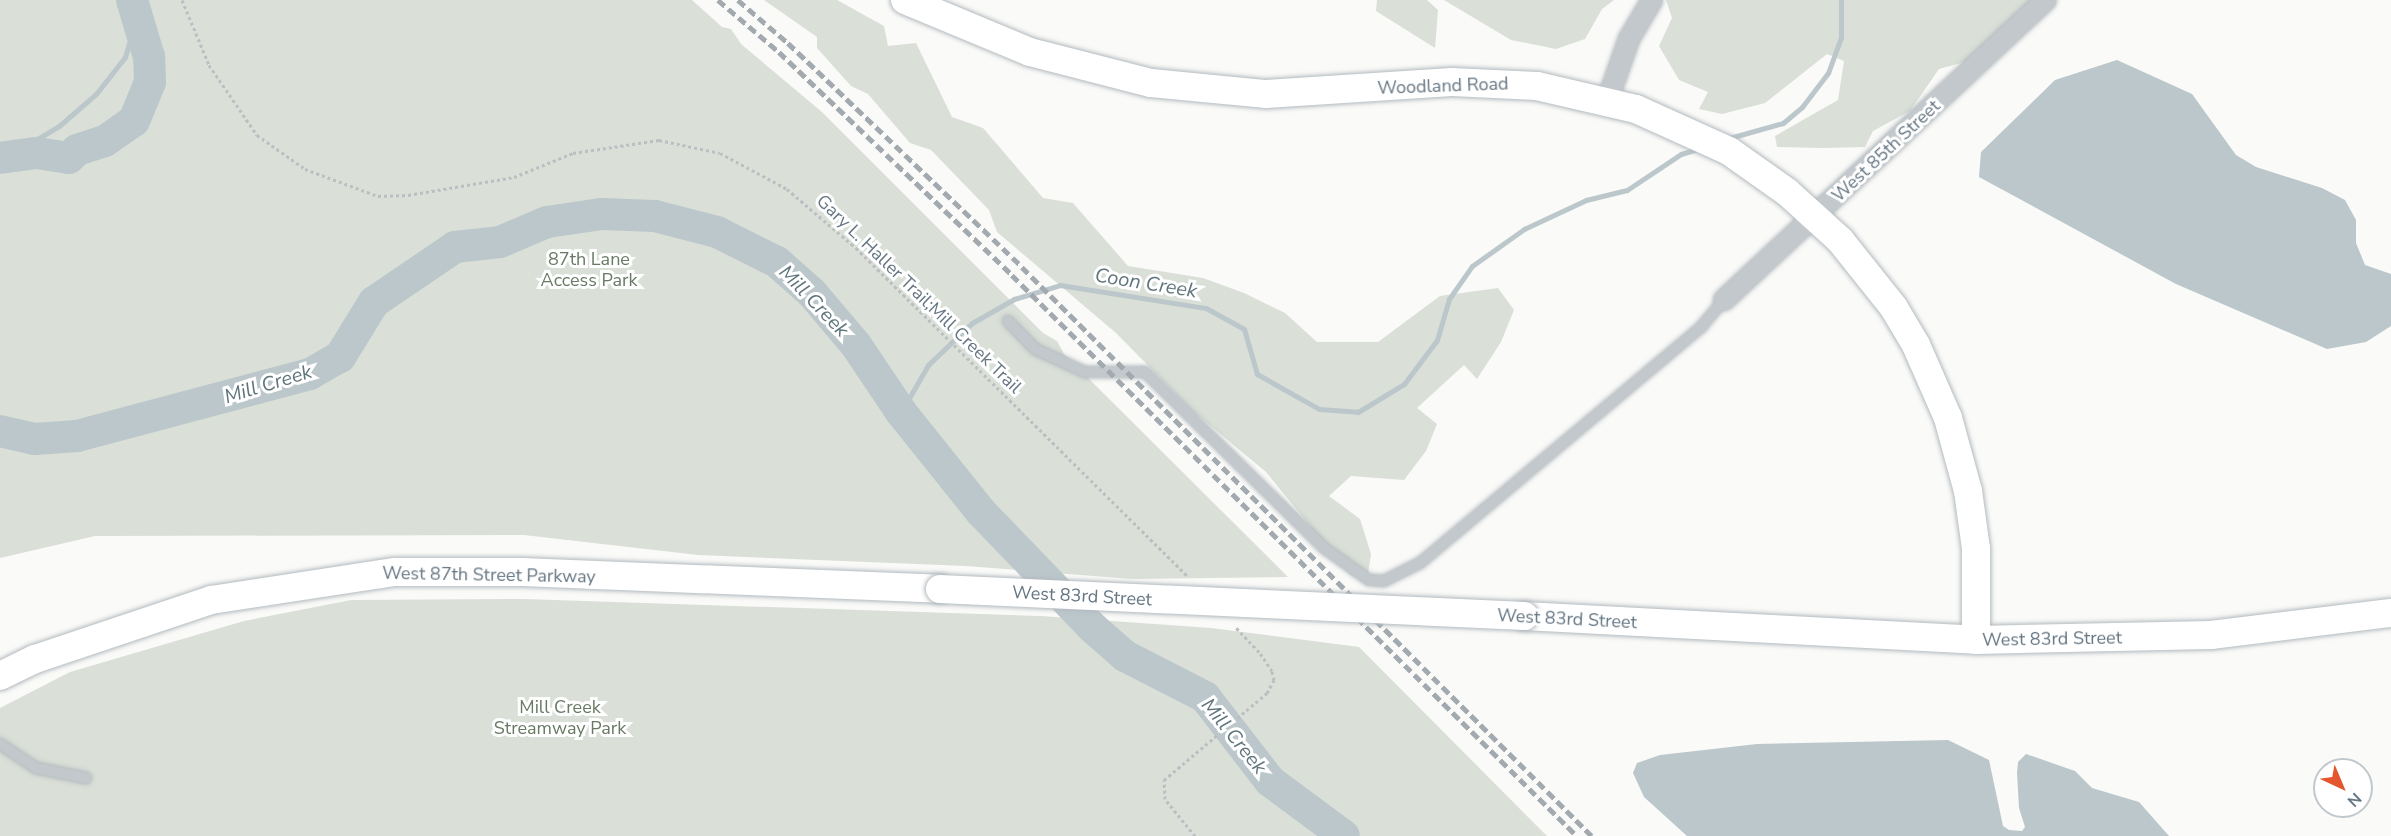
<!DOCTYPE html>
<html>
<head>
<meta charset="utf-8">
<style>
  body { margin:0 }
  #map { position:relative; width:2391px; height:836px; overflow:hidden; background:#fafaf8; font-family:"Nunito Sans",sans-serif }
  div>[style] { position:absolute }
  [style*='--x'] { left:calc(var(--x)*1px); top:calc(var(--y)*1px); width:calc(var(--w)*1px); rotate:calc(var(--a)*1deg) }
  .green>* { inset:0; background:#dadfd7 }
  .water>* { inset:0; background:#bbc7cb }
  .stream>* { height:5px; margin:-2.5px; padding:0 2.5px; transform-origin:2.5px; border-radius:2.5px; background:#bbc7cb }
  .river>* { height:32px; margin:-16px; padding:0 16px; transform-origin:16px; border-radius:16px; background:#bbc7cb }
  .path>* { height:3px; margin-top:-1.5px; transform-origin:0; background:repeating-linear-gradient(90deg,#bbbfc2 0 3px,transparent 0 6px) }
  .roads { filter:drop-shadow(0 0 2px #b3babf) drop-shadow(0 0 2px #b3babf) }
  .service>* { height:10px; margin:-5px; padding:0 5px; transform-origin:5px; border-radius:5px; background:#c3c8cc }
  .minor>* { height:20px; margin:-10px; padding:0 10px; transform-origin:10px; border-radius:10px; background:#c3c8cc }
  .secondary>* { height:28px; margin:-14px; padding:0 14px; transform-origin:14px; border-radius:14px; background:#fff }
  .rail>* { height:4.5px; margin-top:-2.25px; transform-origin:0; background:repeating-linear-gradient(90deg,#a2aab0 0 9px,transparent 0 13.5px) }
  .bridges { filter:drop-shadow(0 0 2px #b3babf) drop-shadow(0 0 2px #b3babf) }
  .secondary-bridge>* { height:28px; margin:-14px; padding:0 14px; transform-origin:14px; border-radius:14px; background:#fff }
  span { translate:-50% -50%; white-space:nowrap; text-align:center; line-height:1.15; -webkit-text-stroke:6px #fff; paint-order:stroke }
  .street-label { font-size:18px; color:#657683 }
  .park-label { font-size:18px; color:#687a64 }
  .water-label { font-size:20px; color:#60757c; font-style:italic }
  .north { position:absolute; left:2313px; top:758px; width:60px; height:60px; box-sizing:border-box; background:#fff; border:2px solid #c1c8cd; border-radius:50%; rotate:136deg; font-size:16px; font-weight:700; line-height:24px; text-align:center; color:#657683 }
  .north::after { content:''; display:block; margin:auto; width:21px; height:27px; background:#e4572e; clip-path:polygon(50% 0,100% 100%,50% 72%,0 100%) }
</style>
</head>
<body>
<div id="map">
  <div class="green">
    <div style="clip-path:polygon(0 0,692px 0,722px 27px,731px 29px,741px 44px,822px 112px,1043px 333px,1057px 341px,1064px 354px,1288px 577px,1132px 579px,966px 566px,698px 555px,524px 535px,95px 536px,0 558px)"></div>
    <div style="clip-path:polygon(764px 0,837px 0,884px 26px,888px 46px,916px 43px,952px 117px,983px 128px,1043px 198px,1073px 203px,1128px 266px,1203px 278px,1244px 293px,1285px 313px,1317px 342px,1378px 342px,1440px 296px,1498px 288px,1514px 310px,1501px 342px,1477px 379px,1464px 365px,1417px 408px,1437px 424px,1426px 451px,1404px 480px,1351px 476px,1329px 496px,1360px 519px,1371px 554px,1367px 580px,1350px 575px,1266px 472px,1194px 412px,1116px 333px,997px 232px,989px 210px,931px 150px,910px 143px,868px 94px,851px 86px,817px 48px,817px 37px)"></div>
    <div style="clip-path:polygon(1377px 0,1427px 0,1438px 10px,1435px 48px,1376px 11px)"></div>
    <div style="clip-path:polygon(1444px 0,1614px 0,1602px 9px,1585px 39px,1556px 49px,1511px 40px)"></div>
    <div style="clip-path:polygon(1666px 0,2032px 0,1968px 61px,1939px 69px,1910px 111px,1873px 131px,1865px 147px,1822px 148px,1777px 147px,1775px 136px,1838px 100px,1844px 61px,1827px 54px,1765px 103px,1722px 114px,1699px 109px,1708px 92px,1679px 80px,1659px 46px,1672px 18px)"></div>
    <div style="clip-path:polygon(524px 599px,1041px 616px,1211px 628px,1359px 647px,1547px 836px,0 836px,0 708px,70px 672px,244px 621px,351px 600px)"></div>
  </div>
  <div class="water">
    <div style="clip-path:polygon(2117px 60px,2192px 94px,2236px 155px,2256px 167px,2322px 188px,2345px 200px,2356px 220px,2356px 243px,2365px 265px,2391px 274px,2391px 326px,2366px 342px,2327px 349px,2176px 284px,1979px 177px,1981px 152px,2055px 80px)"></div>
    <div style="clip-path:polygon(1948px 740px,1989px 760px,2003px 826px,2009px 830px,2022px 831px,2025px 827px,2019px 808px,2017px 773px,2018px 762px,2026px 754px,2075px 771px,2092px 788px,2139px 802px,2169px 836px,1687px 836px,1644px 797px,1633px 773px,1637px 763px,1660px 755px,1757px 744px)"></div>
  </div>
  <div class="stream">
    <div style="--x:1726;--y:139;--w:59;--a:-15.7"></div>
    <div style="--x:1783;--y:123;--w:25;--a:-40"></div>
    <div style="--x:1802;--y:107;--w:43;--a:-52.6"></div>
    <div style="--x:1828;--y:73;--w:37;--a:-70"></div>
    <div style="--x:1841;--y:38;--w:38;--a:-90"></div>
    <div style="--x:9;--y:156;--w:58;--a:-31"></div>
    <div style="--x:59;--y:126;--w:49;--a:-40.9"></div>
    <div style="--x:96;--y:94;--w:47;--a:-51.9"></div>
    <div style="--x:125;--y:57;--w:46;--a:-73.5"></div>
    <div style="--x:901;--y:412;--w:54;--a:-60.1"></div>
    <div style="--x:928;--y:365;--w:61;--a:-43.7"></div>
    <div style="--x:972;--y:323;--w:48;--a:-29.7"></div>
    <div style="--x:1014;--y:299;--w:48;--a:-16.9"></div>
    <div style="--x:1060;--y:285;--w:148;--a:9"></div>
    <div style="--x:1206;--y:308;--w:43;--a:28.9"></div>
    <div style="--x:1244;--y:329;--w:47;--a:73.9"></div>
    <div style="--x:1257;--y:374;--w:71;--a:29.4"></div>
    <div style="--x:1319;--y:409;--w:39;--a:4"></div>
    <div style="--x:1358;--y:412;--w:54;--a:-31.3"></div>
    <div style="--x:1404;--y:384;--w:55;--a:-53.1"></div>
    <div style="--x:1437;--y:340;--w:43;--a:-73.7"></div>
    <div style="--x:1449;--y:299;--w:40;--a:-55.1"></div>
    <div style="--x:1472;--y:266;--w:64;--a:-35.4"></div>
    <div style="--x:1524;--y:229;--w:68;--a:-25.1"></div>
    <div style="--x:1586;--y:200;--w:42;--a:-13.7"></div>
    <div style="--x:1627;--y:190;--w:65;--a:-33.7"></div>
    <div style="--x:1681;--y:154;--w:17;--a:-17"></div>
  </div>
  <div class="river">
    <div style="--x:0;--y:158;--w:37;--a:-8"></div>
    <div style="--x:37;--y:153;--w:32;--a:9"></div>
    <div style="--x:69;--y:158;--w:11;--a:-45"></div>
    <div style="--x:77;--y:150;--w:29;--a:-18"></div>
    <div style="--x:105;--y:141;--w:35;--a:-35"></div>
    <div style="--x:134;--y:121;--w:42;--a:-67.7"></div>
    <div style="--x:150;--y:82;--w:25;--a:-92"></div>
    <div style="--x:149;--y:57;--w:59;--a:-106.6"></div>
    <div style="--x:0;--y:431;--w:36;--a:13"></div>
    <div style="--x:35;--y:439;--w:42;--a:-4.1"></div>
    <div style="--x:77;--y:436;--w:241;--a:-14.9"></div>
    <div style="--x:310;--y:374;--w:34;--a:-30"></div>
    <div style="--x:340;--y:357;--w:65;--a:-58.3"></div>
    <div style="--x:374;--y:302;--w:98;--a:-34.2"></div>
    <div style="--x:455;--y:247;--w:45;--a:-6.3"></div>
    <div style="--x:500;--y:242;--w:51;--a:-23.1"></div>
    <div style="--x:547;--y:222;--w:56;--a:-8.3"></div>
    <div style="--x:602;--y:214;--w:53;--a:2.2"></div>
    <div style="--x:655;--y:216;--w:64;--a:14.5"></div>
    <div style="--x:717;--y:232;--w:67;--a:26.6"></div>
    <div style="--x:777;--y:262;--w:47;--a:41.5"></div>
    <div style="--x:812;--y:293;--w:68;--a:49.8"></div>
    <div style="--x:856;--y:345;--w:81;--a:56.1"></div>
    <div style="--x:901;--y:412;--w:129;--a:51.3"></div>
    <div style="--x:982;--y:513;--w:160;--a:46"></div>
    <div style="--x:1093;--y:628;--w:43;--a:41.2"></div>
    <div style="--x:1125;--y:656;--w:90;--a:27.1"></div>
    <div style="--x:1205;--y:697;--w:106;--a:52.3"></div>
    <div style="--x:1270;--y:781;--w:92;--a:36.6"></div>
  </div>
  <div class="path">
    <div style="--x:182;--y:0;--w:70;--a:67.4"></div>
    <div style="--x:209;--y:65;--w:85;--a:55.6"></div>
    <div style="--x:257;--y:135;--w:59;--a:35.3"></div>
    <div style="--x:305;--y:169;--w:78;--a:20.3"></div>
    <div style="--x:378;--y:196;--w:30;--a:-2"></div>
    <div style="--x:408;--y:195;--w:108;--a:-9.6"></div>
    <div style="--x:514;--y:177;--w:64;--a:-22.1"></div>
    <div style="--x:573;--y:153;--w:87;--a:-8.6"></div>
    <div style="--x:659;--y:140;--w:62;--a:12"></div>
    <div style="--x:720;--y:153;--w:76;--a:28.2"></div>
    <div style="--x:787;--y:189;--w:91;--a:40.5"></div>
    <div style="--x:856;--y:248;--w:468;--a:44.7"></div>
    <div style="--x:1195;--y:836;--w:48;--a:-129"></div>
    <div style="--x:1165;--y:799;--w:19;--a:-93"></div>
    <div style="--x:1164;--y:780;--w:135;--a:-40.2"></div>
    <div style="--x:1267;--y:693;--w:15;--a:-62"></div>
    <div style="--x:1274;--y:680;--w:9;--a:-103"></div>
    <div style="--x:1272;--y:671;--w:23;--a:-124"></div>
    <div style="--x:1259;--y:652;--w:35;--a:-133"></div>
  </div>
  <div class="roads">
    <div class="service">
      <div style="--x:1008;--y:321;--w:39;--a:46"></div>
      <div style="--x:1035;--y:349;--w:55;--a:24.7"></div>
      <div style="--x:1085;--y:372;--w:60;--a:0"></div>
      <div style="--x:1145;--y:372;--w:251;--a:44.5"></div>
      <div style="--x:1324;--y:548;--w:55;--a:35.4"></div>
      <div style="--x:1369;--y:580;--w:15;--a:4"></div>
      <div style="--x:1384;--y:581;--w:40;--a:-26.6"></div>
      <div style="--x:1420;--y:563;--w:368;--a:-40"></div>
      <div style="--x:1702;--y:326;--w:34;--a:-50"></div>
      <div style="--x:0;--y:744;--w:43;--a:33.7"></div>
      <div style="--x:36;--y:768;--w:51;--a:11.3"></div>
    </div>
    <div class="minor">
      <div style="--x:1608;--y:99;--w:64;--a:-70.7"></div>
      <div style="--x:1629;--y:39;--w:45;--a:-59.5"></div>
      <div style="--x:1724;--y:300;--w:440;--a:-43"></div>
    </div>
    <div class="secondary">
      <div style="--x:905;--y:0;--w:135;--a:22.6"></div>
      <div style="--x:1030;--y:52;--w:125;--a:14.4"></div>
      <div style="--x:1151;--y:83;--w:116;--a:5.5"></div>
      <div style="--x:1266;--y:94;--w:186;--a:-3.7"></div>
      <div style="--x:1452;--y:82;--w:85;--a:2.7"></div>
      <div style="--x:1537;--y:86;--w:102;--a:13.1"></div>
      <div style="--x:1636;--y:109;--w:102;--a:24.3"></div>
      <div style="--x:1729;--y:151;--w:71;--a:35.3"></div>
      <div style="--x:1787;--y:192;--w:72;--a:42.2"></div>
      <div style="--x:1840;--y:240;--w:87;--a:51.5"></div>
      <div style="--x:1894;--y:308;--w:43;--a:59.3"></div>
      <div style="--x:1916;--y:345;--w:80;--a:66.3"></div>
      <div style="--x:1948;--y:418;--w:76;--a:74.7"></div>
      <div style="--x:1968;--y:491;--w:59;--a:82.1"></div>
      <div style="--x:1976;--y:549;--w:91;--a:90"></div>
      <div style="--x:1524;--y:616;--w:453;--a:3"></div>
      <div style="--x:1976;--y:640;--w:235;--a:-1.2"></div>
      <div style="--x:2211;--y:635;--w:181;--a:-7"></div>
      <div style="--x:0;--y:676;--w:39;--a:-26"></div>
      <div style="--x:35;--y:659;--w:186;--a:-18.5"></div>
      <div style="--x:211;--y:600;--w:186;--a:-8.7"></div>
      <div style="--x:395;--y:572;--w:127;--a:0"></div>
      <div style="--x:522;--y:572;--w:418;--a:2.3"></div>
    </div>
  </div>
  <div class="rail">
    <div style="--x:718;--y:0;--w:80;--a:40.4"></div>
    <div style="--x:779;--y:52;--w:323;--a:43.7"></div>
    <div style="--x:1012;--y:275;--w:796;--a:44.8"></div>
    <div style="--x:738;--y:0;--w:66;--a:40.7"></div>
    <div style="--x:788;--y:43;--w:324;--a:43.7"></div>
    <div style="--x:1022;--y:267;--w:805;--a:44.95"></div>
  </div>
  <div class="bridges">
    <div class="secondary-bridge">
      <div style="--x:940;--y:589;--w:585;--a:2.65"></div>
    </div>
  </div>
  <div class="street-label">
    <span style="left:1443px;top:86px;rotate:-2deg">Woodland Road</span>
    <span style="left:1886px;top:151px;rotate:-43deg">West 85th Street</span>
    <span style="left:919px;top:294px;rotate:44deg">Gary L. Haller Trail;Mill Creek Trail</span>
    <span style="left:489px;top:575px;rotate:1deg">West 87th Street Parkway</span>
    <span style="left:1082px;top:596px;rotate:3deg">West 83rd Street</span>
    <span style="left:1567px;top:619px;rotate:3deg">West 83rd Street</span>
    <span style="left:2052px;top:639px;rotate:-1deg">West 83rd Street</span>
  </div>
  <div class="park-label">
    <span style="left:589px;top:270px">87th Lane<br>Access Park</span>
    <span style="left:560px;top:718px">Mill Creek<br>Streamway Park</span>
  </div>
  <div class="water-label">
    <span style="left:1146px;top:283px;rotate:9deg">Coon Creek</span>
    <span style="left:814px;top:301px;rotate:46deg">Mill Creek</span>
    <span style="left:268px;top:384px;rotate:-17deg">Mill Creek</span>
    <span style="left:1234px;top:736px;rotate:51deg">Mill Creek</span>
  </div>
  <div class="north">N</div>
</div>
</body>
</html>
